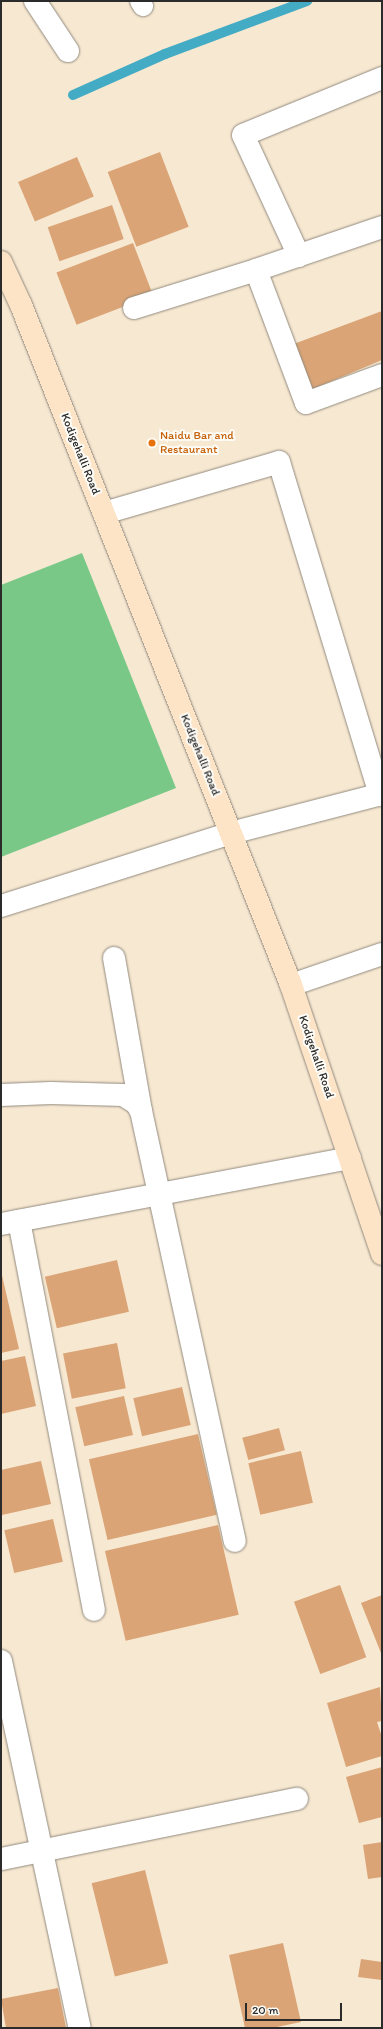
<!DOCTYPE html>
<html>
<head>
<meta charset="utf-8">
<style>
  body { margin:0 }
  #map { position:relative; width:383px; height:2029px; overflow:hidden; background:#f7e8d2; font-family:Itim,sans-serif }
  div>[style] { position:absolute }
  [style*='--x'] { left:calc(var(--x)*1px); top:calc(var(--y)*1px); width:calc(var(--w)*1px); rotate:calc(var(--a)*1deg) }
  .green>* { inset:0; background:#79c888 }
  .stream>* { height:10px; margin:-5px; padding:0 5px; transform-origin:5px; border-radius:5px; background:#44abc4 }
  .building>* { inset:0; background:#daa476; transform-origin:0 0 }
  .roads { filter:drop-shadow(0 0 1px #918a7e) drop-shadow(0 0 1px #918a7e) }
  .lane>* { height:20px; margin:-10px; padding:0 10px; transform-origin:10px; border-radius:10px; background:#fff }
  .street>* { height:22px; margin:-11px; padding:0 11px; transform-origin:11px; border-radius:11px; background:#fff }
  .secondary>* { height:22px; margin:-11px; padding:0 11px; transform-origin:11px; border-radius:11px; background:#fee4c6 }
  .dots>* { width:11px; height:11px; translate:-50% -50%; box-sizing:border-box; border:2px solid #fdfcf7; border-radius:50% }
  span { translate:-50% -50%; white-space:nowrap; text-align:center; line-height:1.15; -webkit-text-stroke:4px #fdfcf7; paint-order:stroke }
  .food-label { font-size:12px; color:#c56008 }
  .left { translate:0 -50%; text-align:left }
  .street-label { font-size:12px; color:#2b2b2b }
  .frame { position:absolute; inset:0; border:2px solid #2b2b2b; pointer-events:none }
  .scale { position:absolute; left:245px; top:2003px; width:97px; height:18px; box-sizing:border-box; border:2px solid #2b2b2b; border-top:0; padding-left:5px; font-size:12px; line-height:14px; white-space:nowrap; color:#2b2b2b; -webkit-text-stroke:3px #fdfcf7; paint-order:stroke }
</style>
</head>
<body>
<div id="map">
  <div class="green">
    <div style="clip-path:polygon(82px 553px,176px 788px,1px 857px,1px 585px)"></div>
  </div>
  <div class="stream">
    <div style="--x:73;--y:95;--w:101;--a:-24"></div>
    <div style="--x:165;--y:54;--w:152;--a:-20.5"></div>
  </div>
  <div class="building">
    <div style="left:160px;top:152px;width:80px;height:56px;rotate:69deg"></div>
    <div style="left:77px;top:157px;width:43px;height:64px;rotate:67deg"></div>
    <div style="left:112px;top:205px;width:36px;height:68px;rotate:71deg"></div>
    <div style="left:133px;top:243px;width:56px;height:82px;rotate:69deg"></div>
    <div style="clip-path:polygon(382px 311px,382px 360px,308px 391px,291px 345px)"></div>
    <div style="left:117px;top:1260px;width:53px;height:74px;rotate:77deg"></div>
    <div style="clip-path:polygon(1px 1271px,19px 1349px,1px 1353px)"></div>
    <div style="left:117px;top:1343px;width:46px;height:55px;rotate:79deg"></div>
    <div style="clip-path:polygon(25px 1356px,36px 1406px,1px 1414px,1px 1361px)"></div>
    <div style="left:182px;top:1387px;width:39px;height:50px;rotate:77deg"></div>
    <div style="left:124px;top:1396px;width:40px;height:50px;rotate:77deg"></div>
    <div style="left:279px;top:1428px;width:23px;height:38px;rotate:75deg"></div>
    <div style="left:198px;top:1434px;width:83px;height:112px;rotate:77deg"></div>
    <div style="left:301px;top:1451px;width:53px;height:54px;rotate:77deg"></div>
    <div style="clip-path:polygon(41px 1461px,51px 1504px,2px 1515px,1px 1470px)"></div>
    <div style="left:53px;top:1519px;width:44px;height:50px;rotate:77deg"></div>
    <div style="left:218px;top:1525px;width:92px;height:116px;rotate:77deg"></div>
    <div style="left:340px;top:1585px;width:77px;height:49px;rotate:70deg"></div>
    <div style="clip-path:polygon(382px 1595px,382px 1652px,381px 1653px,361px 1603px)"></div>
    <div style="clip-path:polygon(380px 1687px,382px 1721px,377px 1722px,382px 1737px,382px 1756px,346px 1767px,327px 1703px)"></div>
    <div style="clip-path:polygon(382px 1767px,382px 1817px,359px 1823px,346px 1777px)"></div>
    <div style="clip-path:polygon(382px 1842px,382px 1877px,368px 1879px,363px 1845px)"></div>
    <div style="left:145px;top:1870px;width:96px;height:55px;rotate:76deg"></div>
    <div style="clip-path:polygon(283px 1943px,301px 2022px,272px 2028px,245px 2028px,229px 1955px)"></div>
    <div style="clip-path:polygon(361px 1959px,382px 1962px,382px 1980px,358px 1977px)"></div>
    <div style="clip-path:polygon(58px 1988px,66px 2028px,6px 2028px,1px 1999px)"></div>
  </div>
  <div class="roads">
    <div class="lane">
      <div style="--x:140;--y:1;--w:6;--a:59"></div>
    </div>
    <div class="street">
      <div style="--x:35;--y:1;--w:60;--a:56.6"></div>
      <div style="--x:299;--y:256;--w:133;--a:-114.8"></div>
      <div style="--x:243;--y:135;--w:150;--a:-22.3"></div>
      <div style="--x:256;--y:270;--w:142;--a:69.4"></div>
      <div style="--x:306;--y:403;--w:81;--a:-20.2"></div>
      <div style="--x:134;--y:308;--w:128;--a:-17.3"></div>
      <div style="--x:256;--y:270;--w:133;--a:-18.8"></div>
      <div style="--x:104;--y:513;--w:182;--a:-16.2"></div>
      <div style="--x:279;--y:462;--w:348;--a:73.1"></div>
      <div style="--x:1;--y:906;--w:241;--a:-17.6"></div>
      <div style="--x:231;--y:833;--w:156;--a:-14.5"></div>
      <div style="--x:114;--y:958;--w:155;--a:80"></div>
      <div style="--x:291;--y:985;--w:96;--a:-18.8"></div>
      <div style="--x:1;--y:1095;--w:50;--a:-2.3"></div>
      <div style="--x:51;--y:1093;--w:72;--a:1.6"></div>
      <div style="--x:123;--y:1095;--w:15;--a:32"></div>
      <div style="--x:136;--y:1103;--w:9;--a:58"></div>
      <div style="--x:141;--y:1111;--w:440;--a:77.7"></div>
      <div style="--x:19;--y:1221;--w:396;--a:79.1"></div>
      <div style="--x:1;--y:1224;--w:355;--a:-10.7"></div>
      <div style="--x:1;--y:1661;--w:375;--a:77.9"></div>
      <div style="--x:1;--y:1859;--w:302;--a:-11.5"></div>
    </div>
    <div class="secondary">
      <div style="--x:1;--y:262;--w:47;--a:65.1"></div>
      <div style="--x:21;--y:305;--w:732;--a:68.34"></div>
      <div style="--x:291;--y:985;--w:284;--a:71.3"></div>
    </div>
  </div>
  <div class="dots">
    <div style="left:152px;top:443px;background:#e8710a"></div>
  </div>
  <div class="food-label">
    <span class="left" style="left:160px;top:443px">Naidu Bar and<br>Restaurant</span>
  </div>
  <div class="street-label">
    <span style="left:80px;top:454px;rotate:68deg">Kodigehalli Road</span>
    <span style="left:200px;top:755px;rotate:68deg">Kodigehalli Road</span>
    <span style="left:316px;top:1057px;rotate:71deg">Kodigehalli Road</span>
  </div>
  <div class="frame"></div>
  <div class="scale">20 m</div>
</div>
</body>
</html>
